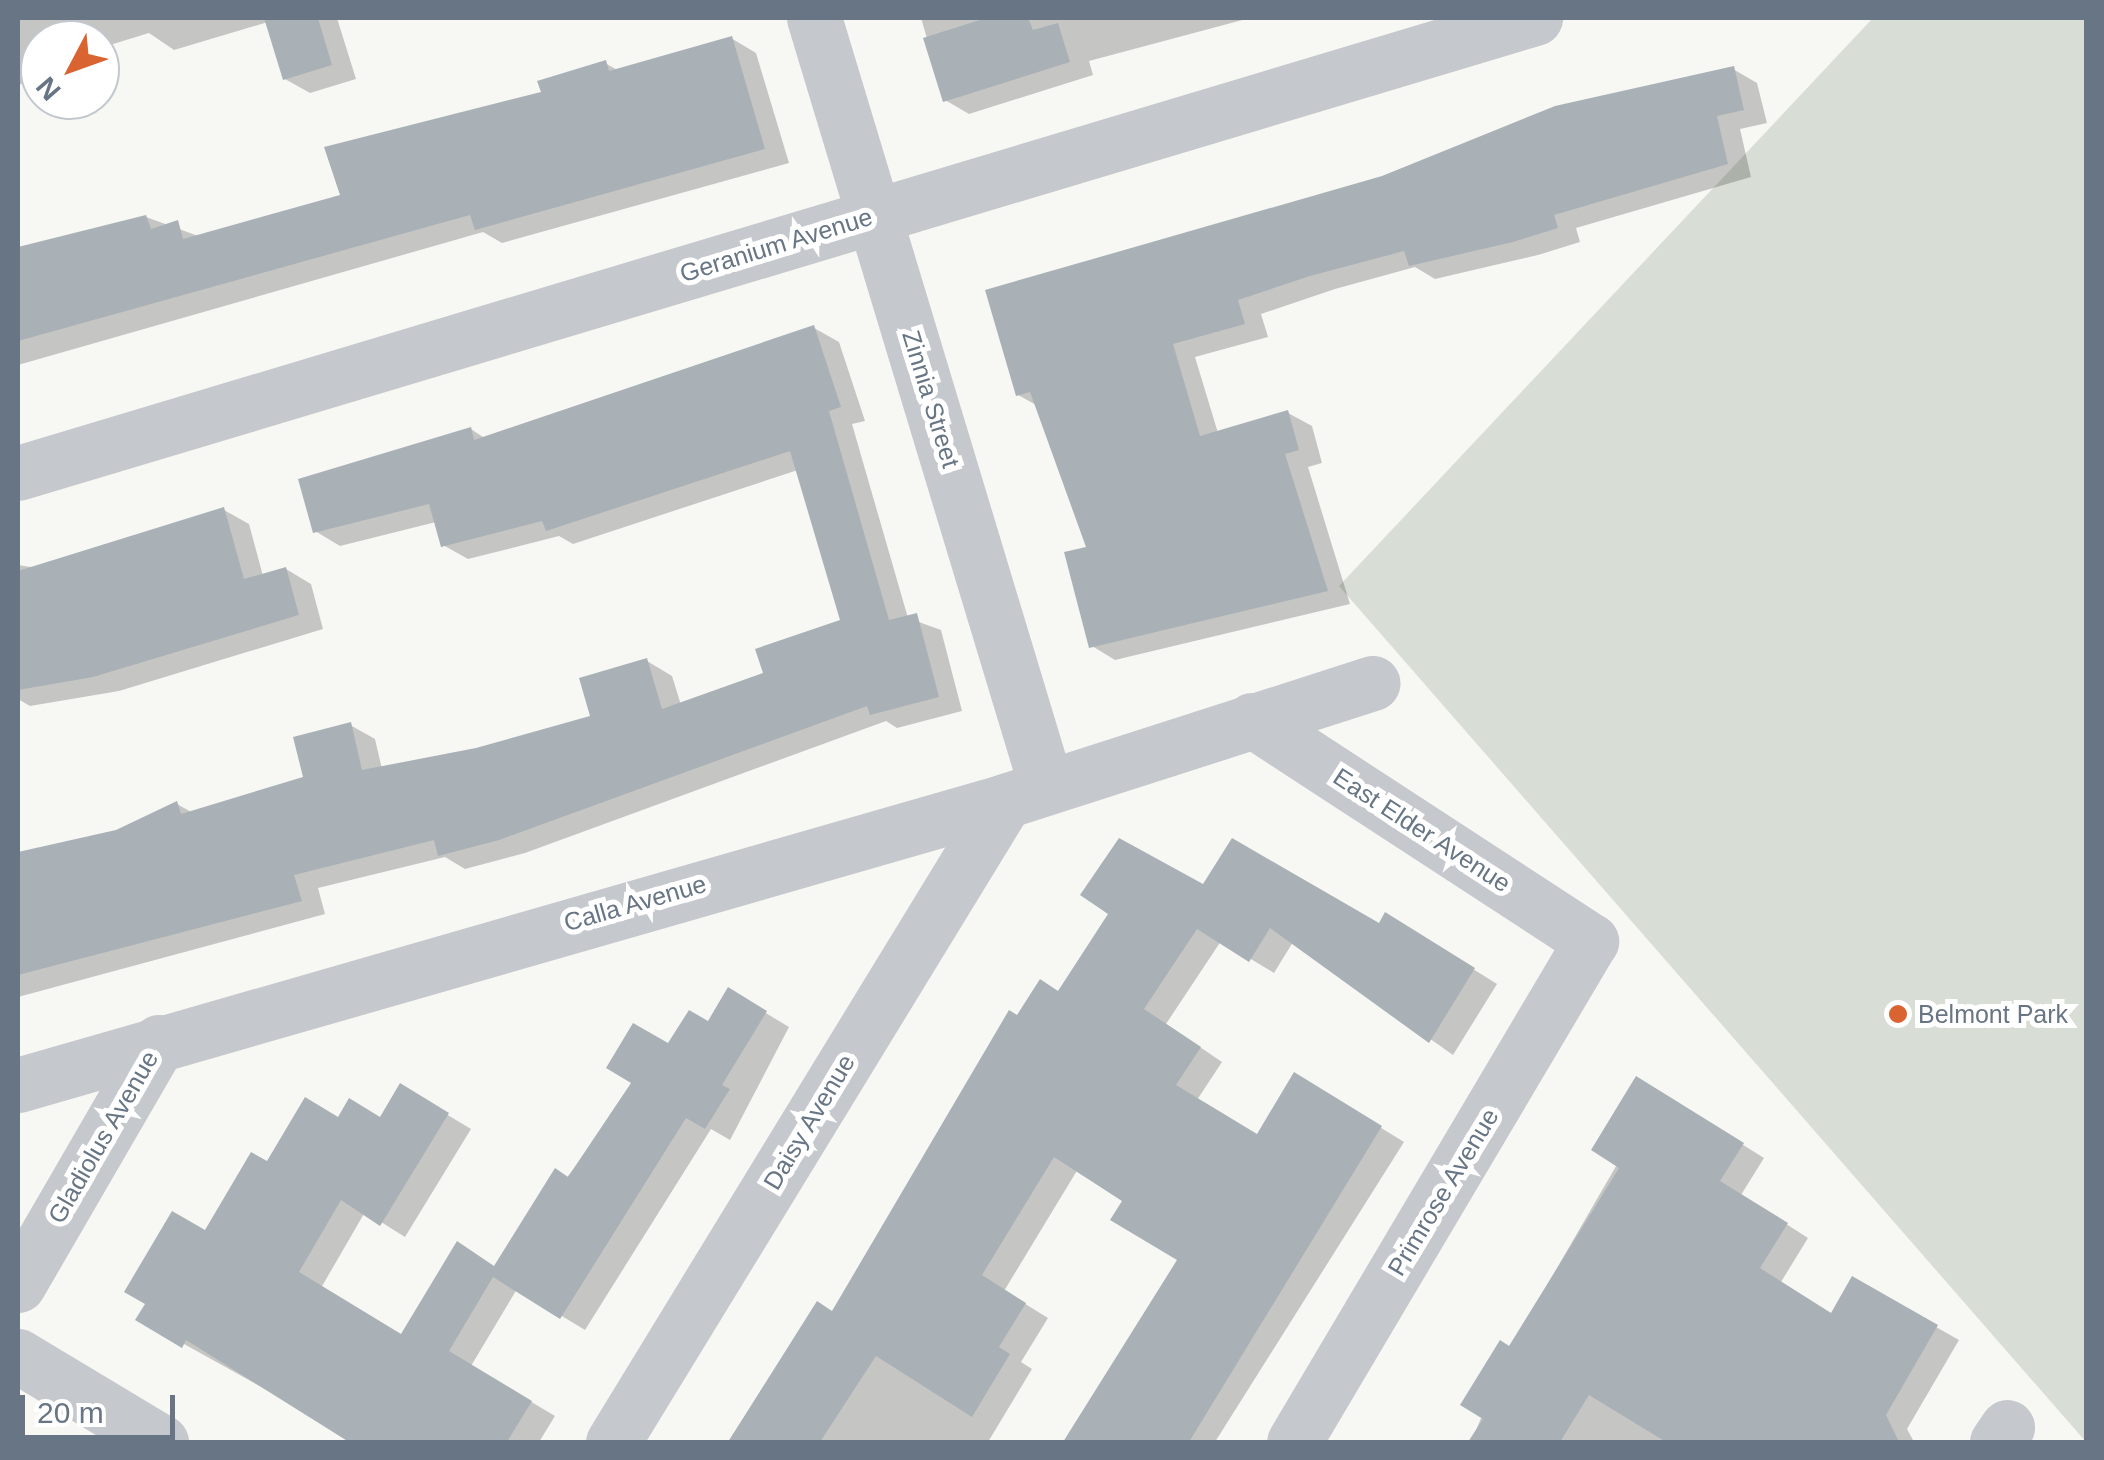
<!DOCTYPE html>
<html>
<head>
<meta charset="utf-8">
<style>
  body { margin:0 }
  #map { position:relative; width:2104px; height:1460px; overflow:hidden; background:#f7f7f4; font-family:Arial,sans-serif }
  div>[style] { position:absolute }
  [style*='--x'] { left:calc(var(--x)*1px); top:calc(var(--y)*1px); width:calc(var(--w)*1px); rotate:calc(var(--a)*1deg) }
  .green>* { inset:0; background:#d8ded5 }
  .shadow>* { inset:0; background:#0003 }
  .building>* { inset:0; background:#a9b1b6 }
  .minor>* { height:55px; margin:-27.5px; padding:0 27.5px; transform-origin:27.5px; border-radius:27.5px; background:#c5c8cc }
  .dots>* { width:28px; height:28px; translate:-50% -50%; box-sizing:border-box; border:5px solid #fff; border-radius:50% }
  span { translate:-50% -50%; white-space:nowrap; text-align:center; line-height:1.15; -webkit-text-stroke:10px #fff; paint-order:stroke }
  .street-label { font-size:25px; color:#677584 }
  .poi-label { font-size:25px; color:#677584 }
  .left { translate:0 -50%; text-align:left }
  .frame { position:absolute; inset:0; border:20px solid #677584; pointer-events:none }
  .north { position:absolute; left:20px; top:20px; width:100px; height:100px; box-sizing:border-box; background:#fff; border:2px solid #c2c8ce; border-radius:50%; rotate:229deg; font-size:28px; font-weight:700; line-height:40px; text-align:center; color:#677584 }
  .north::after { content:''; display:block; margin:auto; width:35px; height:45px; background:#da6431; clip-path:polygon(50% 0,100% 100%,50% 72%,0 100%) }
  .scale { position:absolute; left:20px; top:1395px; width:155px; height:45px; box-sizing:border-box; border:5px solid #677584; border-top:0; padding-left:12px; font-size:30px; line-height:35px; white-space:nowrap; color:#677584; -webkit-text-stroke:8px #fff; paint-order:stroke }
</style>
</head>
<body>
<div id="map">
  <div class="green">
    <div style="clip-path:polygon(1873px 18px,2086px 18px,2086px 1442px,1339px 586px)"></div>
  </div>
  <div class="shadow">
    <div style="clip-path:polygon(18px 18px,337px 18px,356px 79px,310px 93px,285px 79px,268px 22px,174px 50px,149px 33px,100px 48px,100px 40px,40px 40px,40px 78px,18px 85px)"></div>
    <div style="clip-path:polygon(921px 18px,1250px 18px,1089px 61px,1093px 75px,969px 114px,945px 100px)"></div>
    <div style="clip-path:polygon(731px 38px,756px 53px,789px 163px,502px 243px,483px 232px,18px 365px,18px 249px,146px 217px,201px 237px,344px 196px,605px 63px,619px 71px)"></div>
    <div style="clip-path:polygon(1733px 69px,1757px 83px,1767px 123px,1740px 129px,1751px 177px,1576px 228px,1580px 242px,1538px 255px,1435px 279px,1415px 267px,1335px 289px,1261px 314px,1268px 337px,1195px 357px,1218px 433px,1288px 413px,1312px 426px,1322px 463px,1308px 467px,1350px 604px,1115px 660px,1092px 646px,1089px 549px,1038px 406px,1018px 395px,1383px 178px)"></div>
    <div style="clip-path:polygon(814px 328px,839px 342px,865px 421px,852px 424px,908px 618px,941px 630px,962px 711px,897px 728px,886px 721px,525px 853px,465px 869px,445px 857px,318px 888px,325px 914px,18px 997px,18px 876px,177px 804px,193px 813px,306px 779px,350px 725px,375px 739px,382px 769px,476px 750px,593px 718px,647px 661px,672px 676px,681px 705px,766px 675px,843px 622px,798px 470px,573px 544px,559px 536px,468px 559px,443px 545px,436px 522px,340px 546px,315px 531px,471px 429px,486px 439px)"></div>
    <div style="clip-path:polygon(224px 510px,249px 524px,263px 576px,286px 569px,311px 584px,323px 629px,119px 691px,30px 706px,18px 699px,18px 565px,37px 568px)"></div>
    <div style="clip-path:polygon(1204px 888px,1409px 929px,1497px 984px,1453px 1055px,1293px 942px,1274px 973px,1221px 941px,1166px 1024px,1222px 1062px,1197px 1100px,1258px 1137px,1318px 1089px,1404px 1142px,1215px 1442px,1084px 1442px,1181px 1260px,1125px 1200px,1078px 1169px,1004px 1291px,1048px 1318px,1021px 1362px,1032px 1369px,988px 1442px,728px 1442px,818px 1304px,834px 1313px,1019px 1018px)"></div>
    <div style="clip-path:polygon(729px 991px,789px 1027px,730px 1140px,711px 1129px,585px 1330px,517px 1289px,471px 1366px,555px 1416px,539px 1442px,360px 1442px,139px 1319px,268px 1164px,339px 1120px,381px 1120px,401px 1087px,471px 1129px,405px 1237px,365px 1212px,321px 1288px,402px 1337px,496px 1268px,669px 1047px,709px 1025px)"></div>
    <div style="clip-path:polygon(1659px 1092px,1764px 1158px,1741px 1195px,1808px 1238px,1781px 1282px,1833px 1315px,1853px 1280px,1959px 1340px,1907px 1429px,1914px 1442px,1471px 1442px,1510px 1349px)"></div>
  </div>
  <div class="building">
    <div style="clip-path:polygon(264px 18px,318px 18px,332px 65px,283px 80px)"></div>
    <div style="clip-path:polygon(986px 18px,1028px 18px,1033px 30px,1058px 23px,1070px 62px,943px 102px,923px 38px)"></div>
    <div style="clip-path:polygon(732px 36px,765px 149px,475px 230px,470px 215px,18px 341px,18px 247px,146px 215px,151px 229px,178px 220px,183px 239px,340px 195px,324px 147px,541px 92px,537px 81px,606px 60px,609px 71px)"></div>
    <div style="clip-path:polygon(1734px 66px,1744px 110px,1717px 116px,1728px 164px,1554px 215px,1558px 228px,1513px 242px,1409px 266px,1404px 251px,1310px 276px,1238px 300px,1245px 324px,1173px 344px,1200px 436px,1288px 410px,1299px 450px,1285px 454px,1328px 591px,1089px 648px,1064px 552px,1086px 547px,1030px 392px,1016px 396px,985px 290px,1382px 176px,1555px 106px)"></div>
    <div style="clip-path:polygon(814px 325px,841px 407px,829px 411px,889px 620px,917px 613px,939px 697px,870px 715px,867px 706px,499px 840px,438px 856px,434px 840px,294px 875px,302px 901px,18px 975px,18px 852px,116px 830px,177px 801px,181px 814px,303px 777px,293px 737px,351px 722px,362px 770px,476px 748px,590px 716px,579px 678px,647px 658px,662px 709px,763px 673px,755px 649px,840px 620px,790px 451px,546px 531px,542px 521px,441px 547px,429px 504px,313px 533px,298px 479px,471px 427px,474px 440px)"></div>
    <div style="clip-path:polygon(224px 507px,244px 579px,286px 567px,299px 615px,93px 677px,18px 690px,18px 571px)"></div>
    <div style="clip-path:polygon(1119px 838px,1203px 884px,1232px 838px,1379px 923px,1385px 912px,1475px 968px,1429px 1043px,1270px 928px,1249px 962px,1197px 929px,1144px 1009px,1201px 1047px,1176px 1085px,1257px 1134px,1294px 1072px,1382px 1126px,1189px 1442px,1063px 1442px,1177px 1260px,1110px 1220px,1122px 1201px,1054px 1157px,982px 1275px,1026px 1303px,999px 1347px,1010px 1354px,972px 1417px,876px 1356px,820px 1442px,728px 1442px,817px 1301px,832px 1311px,1009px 1010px,1017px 1015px,1040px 979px,1058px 991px,1108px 914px,1080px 895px)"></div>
    <div style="clip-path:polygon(728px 987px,767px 1011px,722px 1085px,730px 1089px,705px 1129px,686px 1118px,560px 1319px,493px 1277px,449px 1351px,532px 1401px,507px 1442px,349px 1442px,186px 1340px,182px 1348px,135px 1320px,145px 1304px,124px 1292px,172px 1211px,205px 1230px,251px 1152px,267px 1161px,305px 1097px,338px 1117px,349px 1098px,380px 1117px,400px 1083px,449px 1113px,380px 1226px,341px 1200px,299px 1272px,401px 1334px,457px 1241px,494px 1266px,555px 1168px,568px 1177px,631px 1083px,606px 1068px,633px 1023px,668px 1043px,689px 1010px,708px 1021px)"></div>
    <div style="clip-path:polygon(1636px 1076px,1744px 1143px,1720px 1181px,1788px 1223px,1760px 1268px,1831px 1313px,1852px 1276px,1938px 1325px,1886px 1415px,1899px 1442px,1666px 1442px,1589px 1395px,1560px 1442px,1468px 1442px,1483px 1419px,1460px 1405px,1500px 1340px,1509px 1346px,1619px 1168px,1591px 1150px)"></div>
  </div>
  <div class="minor">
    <div style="--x:814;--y:18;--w:798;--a:73.18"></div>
    <div style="--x:18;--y:473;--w:1584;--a:-16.7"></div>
    <div style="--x:1252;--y:720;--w:405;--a:33.1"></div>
    <div style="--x:1591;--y:941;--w:582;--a:120.66"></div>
    <div style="--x:18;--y:1085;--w:1027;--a:-16.05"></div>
    <div style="--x:1005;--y:801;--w:386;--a:-17.8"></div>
    <div style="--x:18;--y:1285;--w:281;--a:-59.9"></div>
    <div style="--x:18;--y:1356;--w:167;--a:31"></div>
    <div style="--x:613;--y:1442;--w:751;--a:-58.55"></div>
    <div style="--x:1997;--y:1442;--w:18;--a:-56"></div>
  </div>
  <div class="dots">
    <div style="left:1898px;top:1014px;background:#da6431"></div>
  </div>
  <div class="street-label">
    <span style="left:776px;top:245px;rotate:-17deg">Geranium Avenue</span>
    <span style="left:931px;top:399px;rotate:73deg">Zinnia Street</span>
    <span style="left:1422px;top:830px;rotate:33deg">East Elder Avenue</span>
    <span style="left:635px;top:903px;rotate:-16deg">Calla Avenue</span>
    <span style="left:809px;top:1122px;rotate:-59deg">Daisy Avenue</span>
    <span style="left:103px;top:1137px;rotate:-60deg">Gladiolus Avenue</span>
    <span style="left:1443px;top:1192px;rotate:-59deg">Primrose Avenue</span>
  </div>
  <div class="poi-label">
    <span class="left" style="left:1918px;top:1014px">Belmont Park</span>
  </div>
  <div class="frame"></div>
  <div class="north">N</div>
  <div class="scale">20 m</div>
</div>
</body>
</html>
